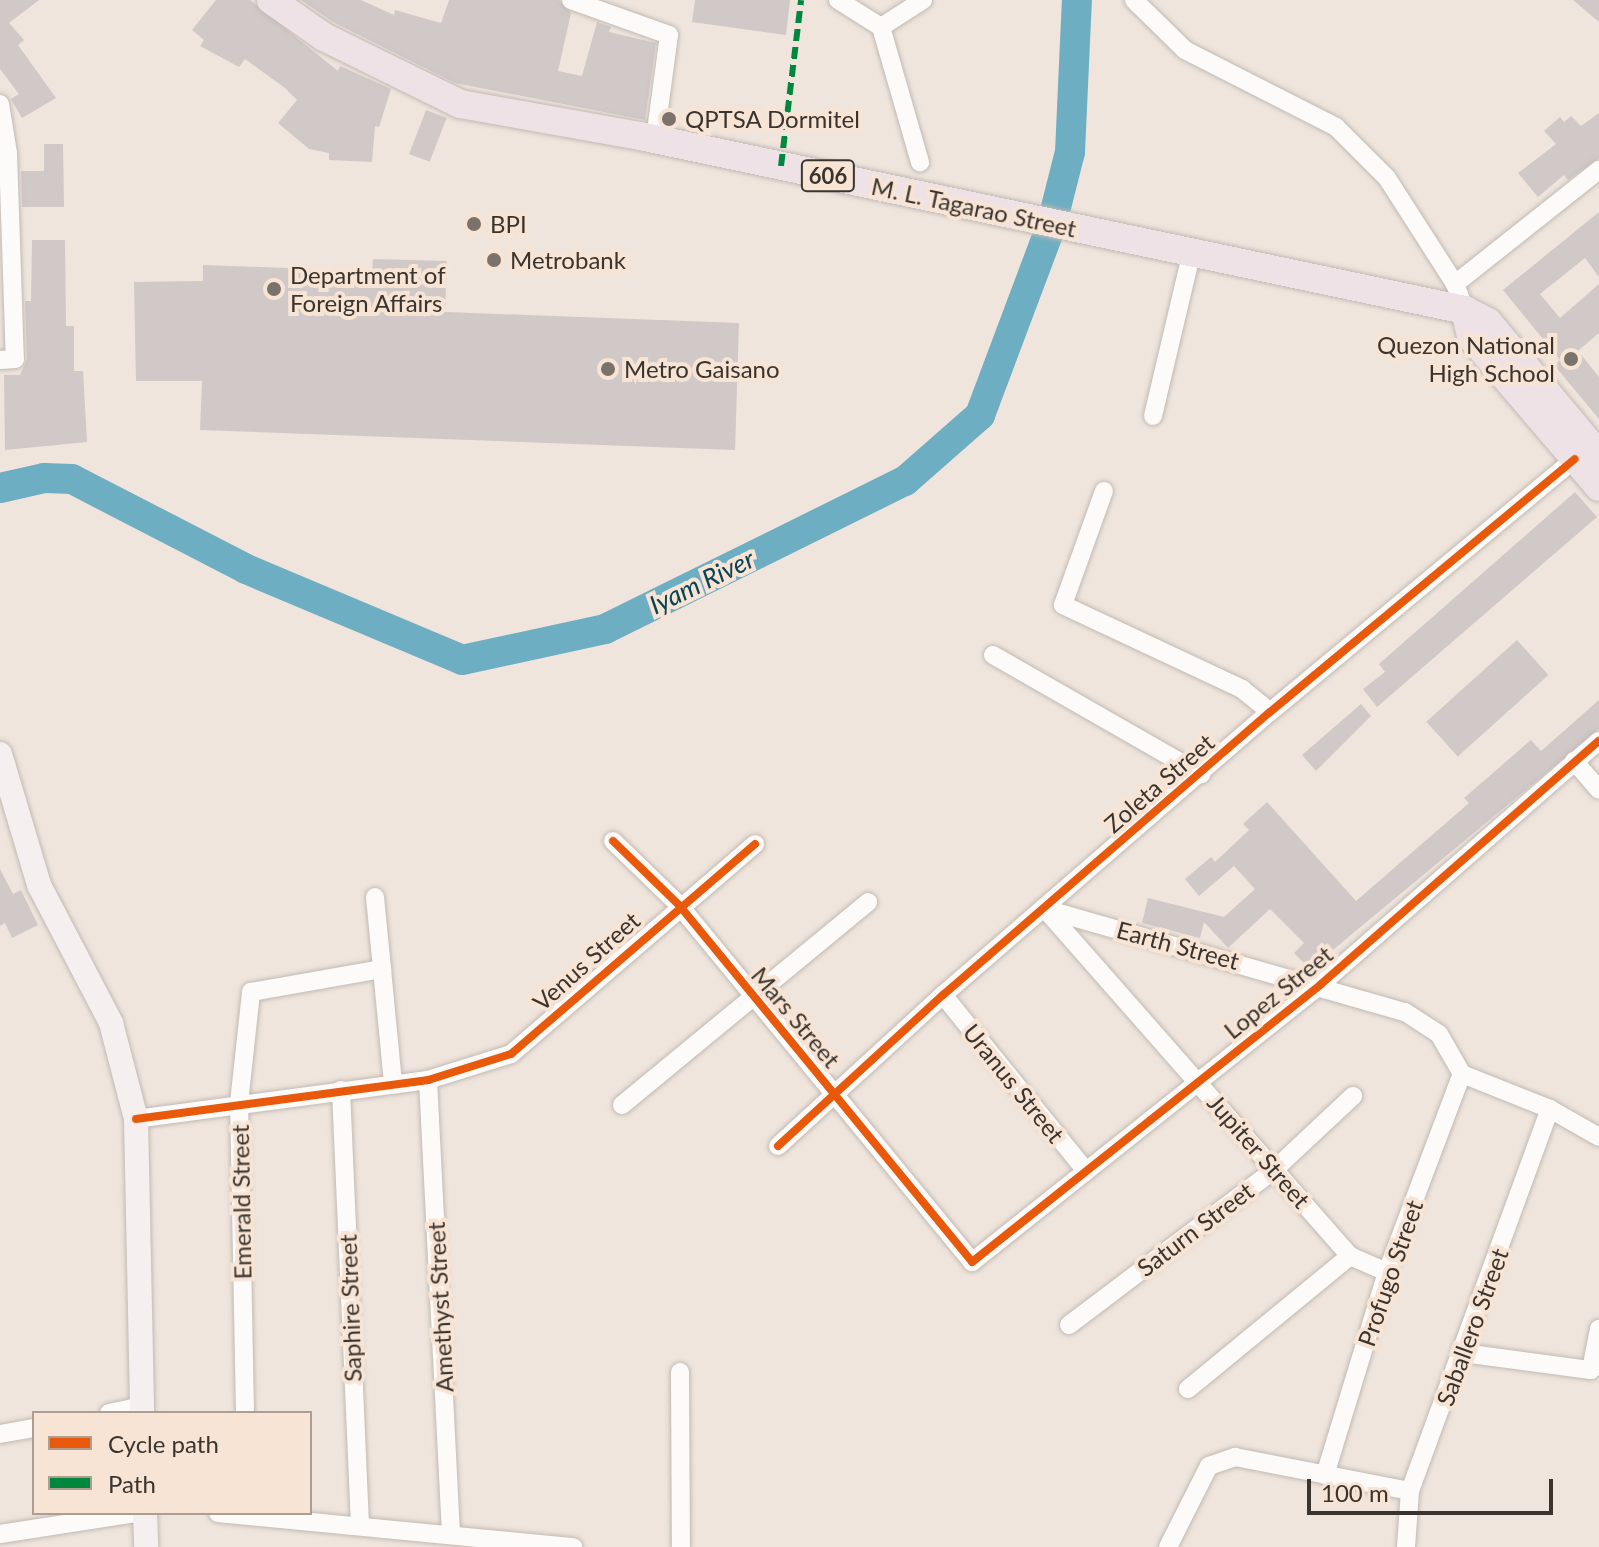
<!DOCTYPE html>
<html>
<head>
<meta charset="utf-8">
<style>
  body { margin:0 }
  #map { position:relative; width:1599px; height:1547px; overflow:hidden; background:#efe5dd; font-family:Lato,sans-serif }
  div>[style] { position:absolute }
  [style*='--x'] { left:calc(var(--x)*1px); top:calc(var(--y)*1px); width:calc(var(--w)*1px); rotate:calc(var(--a)*1deg) }
  .river>* { height:30px; margin:-15px; padding:0 15px; transform-origin:15px; border-radius:15px; background:#6eaec3 }
  .building>* { inset:0; background:#d1c8c8; transform-origin:0 0 }
  .roads { filter:drop-shadow(0 0 2px #c1bab3) drop-shadow(0 0 2px #c1bab3) }
  .minor>* { height:18px; margin:-9px; padding:0 9px; transform-origin:9px; border-radius:9px; background:#fdfbfa }
  .secondary>* { height:24px; margin:-12px; padding:0 12px; transform-origin:12px; border-radius:12px; background:#f5eff0 }
  .primary>* { height:28px; margin:-14px; padding:0 14px; transform-origin:14px; border-radius:14px; background:#eee2e6 }
  .quiet>* { height:6px; margin-top:-3px; transform-origin:0; background:repeating-linear-gradient(90deg,#00873e 0 12px,transparent 0 18px) }
  .cycleway>* { height:8px; margin:-4px; padding:0 4px; transform-origin:4px; border-radius:4px; background:#e8590c }
  .dots>* { width:22px; height:22px; translate:-50% -50%; box-sizing:border-box; border:4px solid #f7e4d5; border-radius:50% }
  span { translate:-50% -50%; white-space:nowrap; text-align:center; line-height:1.15; -webkit-text-stroke:8px #f7e4d5; paint-order:stroke }
  .shield-label span { padding:2px 6px; background:#f7e4d5; border:2px solid; border-radius:6px; -webkit-text-stroke-width:0 }
  .shield-label { font-size:22px; color:#3b342e; font-weight:700 }
  .poi-label { font-size:24px; color:#3b342e }
  .left { translate:0 -50%; text-align:left }
  .right { translate:-100% -50%; text-align:right }
  .street-label { font-size:24px; color:#3b342e }
  .water-label { font-size:26px; color:#094354; font-style:italic }
  .legend { position:absolute; left:32px; top:1411px; width:280px; height:104px; box-sizing:border-box; background:#f7e4d5; border:2px solid #ac9e92; margin:0; padding:10px 14px; list-style:none; font-size:24px; color:#3b342e }
  .legend li { display:flex; align-items:center; gap:16px; height:40px }
  .legend b { width:40px; border:2px solid #ac9e92 }
  .scale { position:absolute; left:1307px; top:1479px; width:246px; height:36px; box-sizing:border-box; border:4px solid #3b342e; border-top:0; padding-left:10px; font-size:24px; line-height:28px; white-space:nowrap; color:#3b342e; -webkit-text-stroke:6px #f7e4d5; paint-order:stroke }
</style>
</head>
<body>
<div id="map">
  <div class="river">
    <div style="--x:0;--y:488;--w:45;--a:-12.8"></div>
    <div style="--x:44;--y:478;--w:28;--a:2"></div>
    <div style="--x:72;--y:479;--w:196;--a:27.3"></div>
    <div style="--x:246;--y:569;--w:234;--a:22.8"></div>
    <div style="--x:462;--y:660;--w:146;--a:-12.2"></div>
    <div style="--x:605;--y:629;--w:335;--a:-26.3"></div>
    <div style="--x:905;--y:481;--w:100;--a:-41.3"></div>
    <div style="--x:980;--y:415;--w:205;--a:-69.4"></div>
    <div style="--x:1052;--y:223;--w:73;--a:-75.8"></div>
    <div style="--x:1070;--y:152;--w:152;--a:-87.4"></div>
  </div>
  <div class="building">
    <div style="clip-path:polygon(0 0,39px 0,9px 23px,24px 40px,18px 45px,56px 98px,22px 118px,11px 99px,19px 94px,0 69px)"></div>
    <div style="clip-path:polygon(216px 0,250px 0,338px 71px,340px 66px,391px 89px,379px 127px,375px 126px,372px 162px,329px 160px,329px 153px,309px 149px,278px 123px,297px 100px,285px 88px,245px 59px,239px 67px,200px 46px,204px 40px,192px 30px)"></div>
    <div style="clip-path:polygon(301px 0,361px 0,394px 15px,395px 10px,441px 23px,449px 0,559px 0,571px 13px,558px 71px,582px 76px,597px 22px,611px 27px,609px 32px,656px 43px,645px 120px,455px 83px,333px 22px)"></div>
    <div style="clip-path:polygon(695px 0,790px 0,786px 35px,692px 22px)"></div>
    <div style="clip-path:polygon(1573px 0,1599px 0,1599px 22px)"></div>
    <div style="left:426px;top:110px;width:22px;height:47px;rotate:21deg"></div>
    <div style="clip-path:polygon(1599px 113px,1599px 158px,1568px 180px,1564px 175px,1538px 197px,1518px 173px,1556px 144px,1544px 131px,1560px 117px,1564px 122px,1571px 116px,1581px 126px)"></div>
    <div style="clip-path:polygon(44px 144px,63px 144px,64px 207px,22px 207px,21px 171px,44px 171px)"></div>
    <div style="clip-path:polygon(1599px 212px,1599px 277px,1585px 258px,1540px 294px,1560px 318px,1599px 284px,1599px 333px,1578px 351px,1599px 377px,1599px 419px,1554px 365px,1560px 360px,1503px 290px)"></div>
    <div style="clip-path:polygon(32px 240px,65px 240px,66px 326px,74px 326px,74px 371px,83px 371px,87px 442px,5px 450px,4px 375px,20px 375px,27px 359px,25px 301px,31px 301px)"></div>
    <div style="clip-path:polygon(373px 259px,447px 261px,445px 312px,739px 323px,735px 450px,200px 430px,202px 381px,136px 381px,134px 282px,203px 281px,203px 265px,372px 271px)"></div>
    <div style="clip-path:polygon(1575px 492px,1597px 517px,1377px 707px,1363px 689px,1385px 672px,1379px 664px)"></div>
    <div style="left:1517px;top:640px;width:47px;height:122px;rotate:48deg"></div>
    <div style="clip-path:polygon(1599px 700px,1599px 729px,1310px 969px,1294px 953px,1304px 943px,1270px 909px,1228px 948px,1204px 922px,1200px 938px,1142px 923px,1148px 898px,1224px 917px,1255px 889px,1234px 866px,1199px 896px,1185px 879px,1211px 857px,1215px 862px,1249px 830px,1243px 824px,1267px 802px,1356px 901px,1469px 803px,1464px 798px,1531px 740px,1541px 751px)"></div>
    <div style="clip-path:polygon(1361px 704px,1371px 716px,1316px 771px,1302px 755px)"></div>
    <div style="clip-path:polygon(0 869px,13px 894px,21px 890px,38px 925px,12px 938px,5px 923px,0 926px)"></div>
  </div>
  <div class="roads">
    <div class="minor">
      <div style="--x:571;--y:0;--w:104;--a:19.7"></div>
      <div style="--x:669;--y:35;--w:105;--a:97.7"></div>
      <div style="--x:838;--y:0;--w:51;--a:32.1"></div>
      <div style="--x:881;--y:27;--w:141;--a:73.9"></div>
      <div style="--x:1134;--y:0;--w:71;--a:44.4"></div>
      <div style="--x:1185;--y:50;--w:169;--a:27"></div>
      <div style="--x:1336;--y:127;--w:72;--a:45"></div>
      <div style="--x:1387;--y:178;--w:126;--a:57.3"></div>
      <div style="--x:1455;--y:284;--w:28;--a:69"></div>
      <div style="--x:881;--y:27;--w:50;--a:-32.7"></div>
      <div style="--x:0;--y:104;--w:50;--a:80.7"></div>
      <div style="--x:8;--y:153;--w:206;--a:88.1"></div>
      <div style="--x:15;--y:359;--w:15;--a:176"></div>
      <div style="--x:1455;--y:284;--w:184;--a:-38.4"></div>
      <div style="--x:1153;--y:416;--w:170;--a:-76.7"></div>
      <div style="--x:1104;--y:491;--w:121;--a:109.8"></div>
      <div style="--x:1063;--y:605;--w:198;--a:25.1"></div>
      <div style="--x:1242;--y:689;--w:36;--a:39"></div>
      <div style="--x:993;--y:655;--w:240;--a:29.8"></div>
      <div style="--x:1574;--y:761;--w:38;--a:49"></div>
      <div style="--x:613;--y:841;--w:92;--a:44.1"></div>
      <div style="--x:679;--y:905;--w:462;--a:50.6"></div>
      <div style="--x:972;--y:1262;--w:446;--a:-38.5"></div>
      <div style="--x:1321;--y:984;--w:369;--a:-41.2"></div>
      <div style="--x:375;--y:897;--w:72;--a:84.4"></div>
      <div style="--x:1045;--y:909;--w:374;--a:16"></div>
      <div style="--x:1405;--y:1012;--w:40;--a:32.9"></div>
      <div style="--x:1439;--y:1034;--w:46;--a:60.1"></div>
      <div style="--x:1462;--y:1074;--w:95;--a:21.7"></div>
      <div style="--x:1550;--y:1109;--w:56;--a:29.7"></div>
      <div style="--x:1046;--y:910;--w:461;--a:48.7"></div>
      <div style="--x:1350;--y:1256;--w:40;--a:23.4"></div>
      <div style="--x:943;--y:995;--w:227;--a:50.9"></div>
      <div style="--x:428;--y:1080;--w:455;--a:87.1"></div>
      <div style="--x:341;--y:1090;--w:435;--a:87.5"></div>
      <div style="--x:622;--y:1105;--w:319;--a:-39.5"></div>
      <div style="--x:136;--y:1119;--w:295;--a:-7.6"></div>
      <div style="--x:428;--y:1080;--w:87;--a:-17.4"></div>
      <div style="--x:511;--y:1054;--w:322;--a:-40.7"></div>
      <div style="--x:778;--y:1146;--w:224;--a:-42.5"></div>
      <div style="--x:943;--y:995;--w:432;--a:-40.9"></div>
      <div style="--x:1270;--y:712;--w:396;--a:-39.7"></div>
      <div style="--x:1069;--y:1325;--w:258;--a:-37.1"></div>
      <div style="--x:1275;--y:1169;--w:107;--a:-43.1"></div>
      <div style="--x:1463;--y:1353;--w:129;--a:7.6"></div>
      <div style="--x:1591;--y:1370;--w:42;--a:-79"></div>
      <div style="--x:680;--y:1372;--w:175;--a:89.7"></div>
      <div style="--x:1188;--y:1389;--w:210;--a:-39.4"></div>
      <div style="--x:109;--y:1413;--w:34;--a:-12"></div>
      <div style="--x:245;--y:1413;--w:310;--a:-91.1"></div>
      <div style="--x:239;--y:1103;--w:112;--a:-83.8"></div>
      <div style="--x:251;--y:992;--w:133;--a:-10"></div>
      <div style="--x:382;--y:969;--w:116;--a:84.5"></div>
      <div style="--x:0;--y:1434;--w:35;--a:-10"></div>
      <div style="--x:1325;--y:1475;--w:212;--a:-73"></div>
      <div style="--x:1387;--y:1272;--w:212;--a:-69.3"></div>
      <div style="--x:218;--y:1513;--w:357;--a:5.5"></div>
      <div style="--x:0;--y:1534;--w:137;--a:-8.8"></div>
      <div style="--x:1168;--y:1547;--w:91;--a:-63.2"></div>
      <div style="--x:1209;--y:1466;--w:28;--a:-19"></div>
      <div style="--x:1235;--y:1457;--w:178;--a:11"></div>
      <div style="--x:1406;--y:1547;--w:56;--a:-85.9"></div>
      <div style="--x:1410;--y:1491;--w:407;--a:-69.9"></div>
    </div>
    <div class="secondary">
      <div style="--x:0;--y:754;--w:137;--a:73.4"></div>
      <div style="--x:39;--y:885;--w:156;--a:62.4"></div>
      <div style="--x:111;--y:1023;--w:99;--a:75.4"></div>
      <div style="--x:136;--y:1119;--w:294;--a:88.8"></div>
      <div style="--x:145;--y:1513;--w:34;--a:88"></div>
    </div>
    <div class="primary">
      <div style="--x:271;--y:0;--w:65;--a:34.9"></div>
      <div style="--x:324;--y:37;--w:152;--a:26.2"></div>
      <div style="--x:460;--y:104;--w:183;--a:10.1"></div>
      <div style="--x:640;--y:136;--w:843;--a:11.91"></div>
      <div style="--x:1465;--y:310;--w:26;--a:28"></div>
      <div style="--x:1488;--y:322;--w:173;--a:50.2"></div>
      <div style="--x:1465;--y:310;--w:28;--a:77"></div>
      <div style="--x:1471;--y:337;--w:197;--a:49.5"></div>
    </div>
  </div>
  <div class="quiet">
    <div style="--x:781;--y:166;--w:167;--a:-83.1"></div>
  </div>
  <div class="cycleway">
    <div style="--x:613;--y:841;--w:92;--a:44.1"></div>
    <div style="--x:679;--y:905;--w:462;--a:50.6"></div>
    <div style="--x:972;--y:1262;--w:446;--a:-38.5"></div>
    <div style="--x:1321;--y:984;--w:369;--a:-41.2"></div>
    <div style="--x:136;--y:1119;--w:295;--a:-7.6"></div>
    <div style="--x:428;--y:1080;--w:87;--a:-17.4"></div>
    <div style="--x:511;--y:1054;--w:322;--a:-40.7"></div>
    <div style="--x:778;--y:1146;--w:224;--a:-42.5"></div>
    <div style="--x:943;--y:995;--w:432;--a:-40.9"></div>
    <div style="--x:1270;--y:712;--w:396;--a:-39.7"></div>
  </div>
  <div class="dots">
    <div style="left:669px;top:119px;background:#7a726b"></div>
    <div style="left:474px;top:224px;background:#7a726b"></div>
    <div style="left:494px;top:260px;background:#7a726b"></div>
    <div style="left:274px;top:289px;background:#7a726b"></div>
    <div style="left:1571px;top:359px;background:#7a726b"></div>
    <div style="left:608px;top:369px;background:#7a726b"></div>
  </div>
  <div class="shield-label">
    <span style="left:828px;top:176px">606</span>
  </div>
  <div class="poi-label">
    <span class="left" style="left:685px;top:119px">QPTSA Dormitel</span>
    <span class="left" style="left:490px;top:224px">BPI</span>
    <span class="left" style="left:510px;top:260px">Metrobank</span>
    <span class="left" style="left:290px;top:289px">Department of<br>Foreign Affairs</span>
    <span class="right" style="left:1555px;top:359px">Quezon National<br>High School</span>
    <span class="left" style="left:624px;top:369px">Metro Gaisano</span>
  </div>
  <div class="street-label">
    <span style="left:974px;top:207px;rotate:12deg">M. L. Tagarao Street</span>
    <span style="left:1159px;top:783px;rotate:-41deg">Zoleta Street</span>
    <span style="left:1178px;top:945px;rotate:15deg">Earth Street</span>
    <span style="left:586px;top:961px;rotate:-42deg">Venus Street</span>
    <span style="left:1278px;top:992px;rotate:-39deg">Lopez Street</span>
    <span style="left:796px;top:1017px;rotate:50deg">Mars Street</span>
    <span style="left:1014px;top:1083px;rotate:51deg">Uranus Street</span>
    <span style="left:1259px;top:1151px;rotate:49deg">Jupiter Street</span>
    <span style="left:241px;top:1202px;rotate:-91deg">Emerald Street</span>
    <span style="left:1195px;top:1229px;rotate:-37deg">Saturn Street</span>
    <span style="left:1390px;top:1273px;rotate:-71deg">Profugo Street</span>
    <span style="left:440px;top:1307px;rotate:-93deg">Amethyst Street</span>
    <span style="left:350px;top:1308px;rotate:-92deg">Saphire Street</span>
    <span style="left:1472px;top:1327px;rotate:-70deg">Saballero Street</span>
  </div>
  <div class="water-label">
    <span style="left:702px;top:582px;rotate:-26deg">Iyam River</span>
  </div>
  <ul class="legend">
  <li><b style="height:10px;background:#e8590c"></b>Cycle path</li>
  <li><b style="height:10px;background:#00873e"></b>Path</li>
  </ul>
  <div class="scale">100 m</div>
</div>
</body>
</html>
